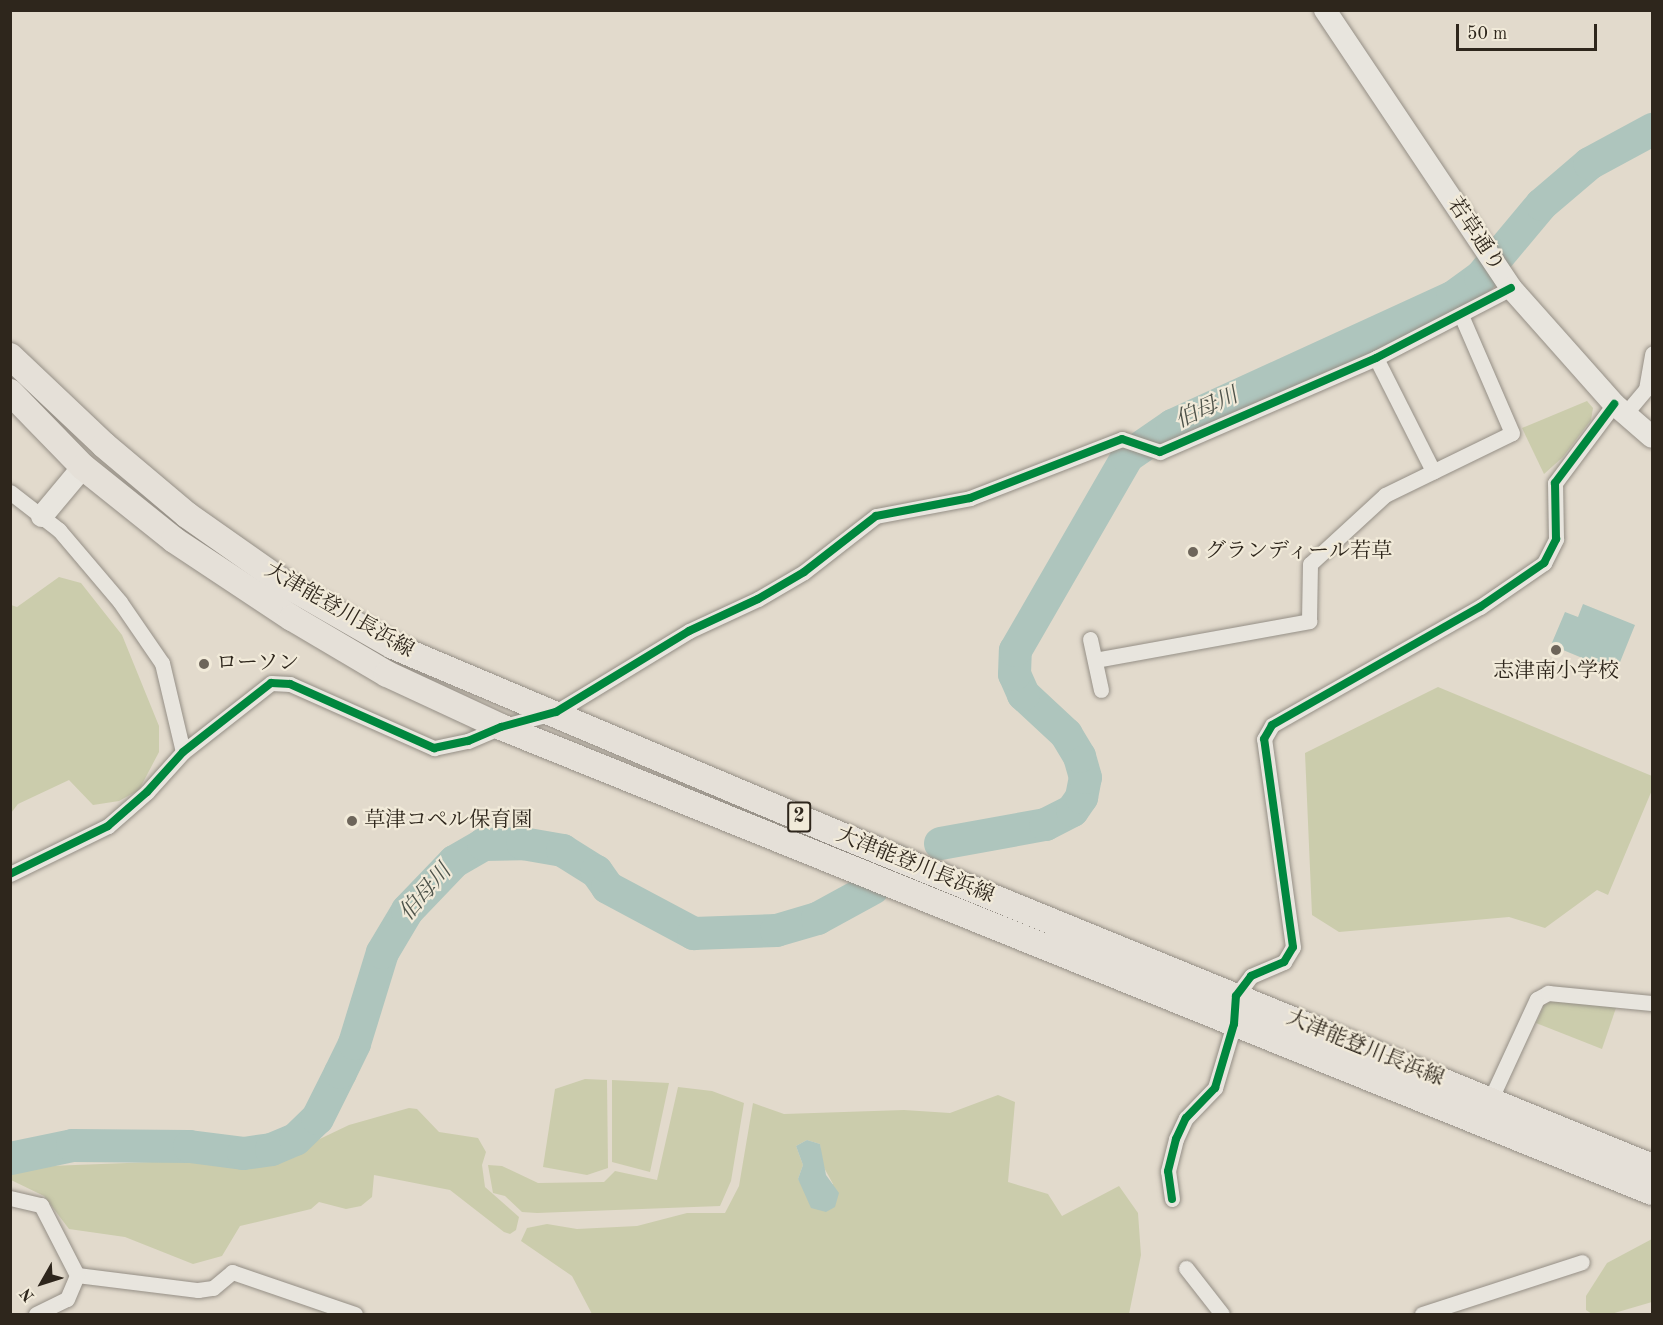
<!DOCTYPE html>
<html>
<head>
<meta charset="utf-8">
<style>
  body { margin:0 }
  #map { position:relative; width:1663px; height:1325px; overflow:hidden; background:#e2dacc; font-family:"Old Standard TT","Noto Serif JP",serif }
  div>[style] { position:absolute }
  [style*='--x'] { left:calc(var(--x)*1px); top:calc(var(--y)*1px); width:calc(var(--w)*1px); rotate:calc(var(--a)*1deg) }
  .green>* { inset:0; background:#cbccac }
  .water>* { inset:0; background:#aec5bd }
  .river>* { height:33px; margin:-16.5px; padding:0 16.5px; transform-origin:16.5px; border-radius:16.5px; background:#aec5bd }
  .roads { filter:drop-shadow(0 0 2px #958f86) drop-shadow(0 0 2px #958f86) }
  .street>* { height:15px; margin:-7.5px; padding:0 7.5px; transform-origin:7.5px; border-radius:7.5px; background:#e8e5de }
  .secondary>* { height:22px; margin:-11px; padding:0 11px; transform-origin:11px; border-radius:11px; background:#e8e5de }
  .primary>* { height:26px; margin:-13px; padding:0 13px; transform-origin:13px; border-radius:13px; background:#e5e0d8 }
  .cycleway>* { height:8px; margin:-4px; padding:0 4px; transform-origin:4px; border-radius:4px; background:#00873e }
  .dots>* { width:16px; height:16px; translate:-50% -50%; box-sizing:border-box; border:3px solid #f1ead9; border-radius:50% }
  span { translate:-50% -50%; white-space:nowrap; text-align:center; line-height:1.15; -webkit-text-stroke:4.5px #f1ead9; paint-order:stroke }
  .shield-label span { padding:2px 4px; background:#f1ead9; border:2px solid; border-radius:4px; -webkit-text-stroke-width:0 }
  .shield-label { font-size:20px; color:#2e261c; font-weight:700 }
  .street-label { font-size:21px; color:#2e261c }
  .poi-label { font-size:21px; color:#2e261c }
  .left { translate:0 -50%; text-align:left }
  .water-label { font-size:22px; color:#4e534a; font-style:italic }
  .frame { position:absolute; inset:0; border:12px solid #2e261c; pointer-events:none }
  .north { position:absolute; left:12px; top:1253px; width:60px; height:60px; -webkit-text-stroke:4px #f1ead9; paint-order:stroke; rotate:231deg; font-size:16px; font-weight:700; line-height:24px; text-align:center; color:#2e261c }
  .north::after { content:''; display:block; margin:auto; width:21px; height:27px; background:#2e261c; clip-path:polygon(50% 0,100% 100%,50% 72%,0 100%) }
  .scale { position:absolute; left:1456px; top:24px; width:141px; height:27px; box-sizing:border-box; border:3px solid #2e261c; border-top:0; padding-left:8px; font-size:18px; line-height:21px; white-space:nowrap; color:#2e261c; -webkit-text-stroke:4px #f1ead9; paint-order:stroke }
</style>
</head>
<body>
<div id="map">
  <div class="green">
    <div style="clip-path:polygon(1587px 401px,1593px 408px,1591px 420px,1563px 457px,1544px 474px,1522px 428px)"></div>
    <div style="clip-path:polygon(59px 577px,81px 583px,122px 635px,159px 726px,159px 752px,139px 790px,119px 801px,93px 805px,69px 780px,18px 804px,11px 813px,11px 605px,17px 607px)"></div>
    <div style="clip-path:polygon(1438px 687px,1652px 776px,1652px 790px,1608px 895px,1597px 890px,1545px 928px,1509px 917px,1339px 932px,1312px 915px,1305px 753px)"></div>
    <div style="clip-path:polygon(1555px 999px,1617px 1005px,1602px 1049px,1536px 1023px,1544px 1005px)"></div>
    <div style="clip-path:polygon(585px 1079px,607px 1080px,608px 1168px,587px 1175px,543px 1167px,555px 1089px)"></div>
    <div style="clip-path:polygon(612px 1080px,669px 1083px,650px 1172px,612px 1162px)"></div>
    <div style="clip-path:polygon(678px 1087px,712px 1091px,744px 1103px,731px 1181px,720px 1206px,537px 1213px,522px 1212px,505px 1196px,493px 1193px,488px 1165px,502px 1166px,538px 1183px,604px 1182px,615px 1171px,657px 1180px)"></div>
    <div style="clip-path:polygon(evenodd,998px 1095px,1015px 1102px,1008px 1182px,1048px 1194px,1062px 1216px,1119px 1186px,1138px 1213px,1141px 1255px,1129px 1314px,592px 1314px,572px 1276px,521px 1241px,527px 1228px,547px 1224px,577px 1229px,637px 1226px,687px 1213px,725px 1213px,739px 1186px,753px 1103px,784px 1114px,904px 1110px,950px 1113px,998px 1095px,807px 1140px,820px 1144px,822px 1164px,833px 1184px,807px 1194px,798px 1179px,803px 1165px,796px 1146px,807px 1140px)"></div>
    <div style="clip-path:polygon(409px 1108px,417px 1109px,439px 1132px,478px 1138px,486px 1152px,482px 1165px,485px 1187px,519px 1217px,516px 1230px,510px 1234px,504px 1232px,450px 1190px,374px 1175px,372px 1197px,361px 1206px,346px 1209px,319px 1202px,311px 1209px,240px 1226px,222px 1256px,193px 1264px,125px 1237px,69px 1229px,44px 1196px,11px 1180px,11px 1172px,24px 1167px,282px 1157px,349px 1125px)"></div>
    <div style="clip-path:polygon(1652px 1239px,1652px 1302px,1611px 1314px,1592px 1314px,1586px 1310px,1586px 1296px,1607px 1263px)"></div>
  </div>
  <div class="water">
    <div style="clip-path:polygon(1583px 604px,1635px 625px,1616px 672px,1551px 645px,1565px 612px,1578px 617px)"></div>
    <div style="clip-path:polygon(807px 1140px,820px 1144px,826px 1175px,839px 1193px,835px 1207px,826px 1212px,811px 1208px,798px 1179px,803px 1165px,796px 1146px)"></div>
  </div>
  <div class="river">
    <div style="--x:940;--y:843;--w:107;--a:-10.3"></div>
    <div style="--x:1045;--y:824;--w:30;--a:-27"></div>
    <div style="--x:1072;--y:810;--w:16;--a:-55"></div>
    <div style="--x:1081;--y:797;--w:20;--a:-79"></div>
    <div style="--x:1085;--y:777;--w:22;--a:-106"></div>
    <div style="--x:1079;--y:756;--w:26;--a:-121"></div>
    <div style="--x:1066;--y:734;--w:59;--a:-137.1"></div>
    <div style="--x:1023;--y:694;--w:22;--a:-114"></div>
    <div style="--x:1014;--y:674;--w:24;--a:-88"></div>
    <div style="--x:1015;--y:650;--w:224;--a:-60"></div>
    <div style="--x:1127;--y:456;--w:55;--a:-34.6"></div>
    <div style="--x:1172;--y:425;--w:308;--a:-24.6"></div>
    <div style="--x:1452;--y:297;--w:34;--a:-36"></div>
    <div style="--x:1480;--y:277;--w:95;--a:-50.1"></div>
    <div style="--x:1541;--y:204;--w:63;--a:-40.5"></div>
    <div style="--x:1589;--y:163;--w:72;--a:-28.4"></div>
    <div style="--x:10;--y:1158;--w:63;--a:-11.8"></div>
    <div style="--x:72;--y:1145;--w:117;--a:0.5"></div>
    <div style="--x:189;--y:1146;--w:54;--a:7.4"></div>
    <div style="--x:243;--y:1153;--w:28;--a:-8"></div>
    <div style="--x:271;--y:1149;--w:26;--a:-23"></div>
    <div style="--x:295;--y:1139;--w:30;--a:-44"></div>
    <div style="--x:317;--y:1118;--w:51;--a:-63.4"></div>
    <div style="--x:340;--y:1072;--w:32;--a:-64"></div>
    <div style="--x:354;--y:1043;--w:95;--a:-72.9"></div>
    <div style="--x:382;--y:952;--w:49;--a:-59.2"></div>
    <div style="--x:407;--y:910;--w:68;--a:-46.2"></div>
    <div style="--x:454;--y:861;--w:34;--a:-30"></div>
    <div style="--x:483;--y:844;--w:39;--a:-1"></div>
    <div style="--x:522;--y:843;--w:41;--a:9.9"></div>
    <div style="--x:562;--y:850;--w:40;--a:32"></div>
    <div style="--x:596;--y:871;--w:19;--a:55"></div>
    <div style="--x:607;--y:887;--w:98;--a:28.1"></div>
    <div style="--x:693;--y:933;--w:83;--a:-2.1"></div>
    <div style="--x:776;--y:930;--w:43;--a:-16.3"></div>
    <div style="--x:817;--y:918;--w:63;--a:-28.6"></div>
  </div>
  <div class="roads">
    <div class="street">
      <div style="--x:1376;--y:358;--w:127;--a:63.2"></div>
      <div style="--x:1625;--y:414;--w:33;--a:-50"></div>
      <div style="--x:1646;--y:389;--w:36;--a:-80"></div>
      <div style="--x:10;--y:492;--w:62;--a:37.8"></div>
      <div style="--x:59;--y:530;--w:94;--a:49.7"></div>
      <div style="--x:120;--y:602;--w:74;--a:55.5"></div>
      <div style="--x:162;--y:663;--w:91;--a:76.7"></div>
      <div style="--x:1090;--y:639;--w:52;--a:77.8"></div>
      <div style="--x:1095;--y:660;--w:218;--a:-10.3"></div>
      <div style="--x:1309;--y:621;--w:57;--a:-89"></div>
      <div style="--x:1310;--y:564;--w:102;--a:-42.6"></div>
      <div style="--x:1385;--y:495;--w:141;--a:-26"></div>
      <div style="--x:1512;--y:433;--w:129;--a:-113.4"></div>
      <div style="--x:10;--y:874;--w:109;--a:-26.1"></div>
      <div style="--x:108;--y:826;--w:52;--a:-41.1"></div>
      <div style="--x:147;--y:792;--w:54;--a:-48"></div>
      <div style="--x:183;--y:752;--w:112;--a:-38.1"></div>
      <div style="--x:271;--y:683;--w:19;--a:3"></div>
      <div style="--x:290;--y:684;--w:158;--a:24"></div>
      <div style="--x:434;--y:748;--w:35;--a:-12"></div>
      <div style="--x:468;--y:741;--w:36;--a:-23"></div>
      <div style="--x:501;--y:727;--w:57;--a:-15.3"></div>
      <div style="--x:556;--y:712;--w:156;--a:-31.3"></div>
      <div style="--x:689;--y:631;--w:76;--a:-24.9"></div>
      <div style="--x:758;--y:599;--w:53;--a:-30.4"></div>
      <div style="--x:804;--y:572;--w:91;--a:-37.9"></div>
      <div style="--x:876;--y:516;--w:96;--a:-10.8"></div>
      <div style="--x:970;--y:498;--w:163;--a:-21.2"></div>
      <div style="--x:1122;--y:439;--w:40;--a:18.9"></div>
      <div style="--x:1160;--y:452;--w:236;--a:-23.5"></div>
      <div style="--x:1376;--y:358;--w:152;--a:-27.4"></div>
      <div style="--x:1487;--y:1107;--w:119;--a:-65.2"></div>
      <div style="--x:1537;--y:999;--w:13;--a:-29"></div>
      <div style="--x:1548;--y:993;--w:104;--a:5.5"></div>
      <div style="--x:10;--y:1198;--w:32;--a:13"></div>
      <div style="--x:41;--y:1205;--w:79;--a:62.8"></div>
      <div style="--x:77;--y:1275;--w:122;--a:7.1"></div>
      <div style="--x:198;--y:1290;--w:15;--a:-8"></div>
      <div style="--x:213;--y:1288;--w:25;--a:-40"></div>
      <div style="--x:232;--y:1272;--w:130;--a:18.9"></div>
      <div style="--x:1172;--y:1199;--w:28;--a:-98"></div>
      <div style="--x:1168;--y:1171;--w:33;--a:-76"></div>
      <div style="--x:1176;--y:1139;--w:23;--a:-65"></div>
      <div style="--x:1186;--y:1118;--w:42;--a:-46"></div>
      <div style="--x:1215;--y:1088;--w:67;--a:-73.5"></div>
      <div style="--x:1234;--y:1024;--w:28;--a:-86"></div>
      <div style="--x:1236;--y:996;--w:25;--a:-53"></div>
      <div style="--x:1251;--y:976;--w:36;--a:-23"></div>
      <div style="--x:1284;--y:962;--w:17;--a:-59"></div>
      <div style="--x:1293;--y:947;--w:210;--a:-97.9"></div>
      <div style="--x:1264;--y:739;--w:16;--a:-60"></div>
      <div style="--x:1272;--y:725;--w:239;--a:-29.6"></div>
      <div style="--x:1480;--y:607;--w:78;--a:-34.5"></div>
      <div style="--x:1544;--y:563;--w:27;--a:-63"></div>
      <div style="--x:1556;--y:539;--w:56;--a:-91"></div>
      <div style="--x:1555;--y:483;--w:99;--a:-53.2"></div>
      <div style="--x:1186;--y:1268;--w:58;--a:52"></div>
      <div style="--x:36;--y:1314;--w:34;--a:-26"></div>
      <div style="--x:67;--y:1299;--w:26;--a:-67"></div>
      <div style="--x:1422;--y:1314;--w:168;--a:-18"></div>
    </div>
    <div class="secondary">
      <div style="--x:1325;--y:10;--w:334;--a:56.2"></div>
      <div style="--x:1511;--y:288;--w:155;--a:48.4"></div>
      <div style="--x:1614;--y:404;--w:50;--a:41"></div>
      <div style="--x:42;--y:516;--w:64;--a:-50.1"></div>
    </div>
    <div class="primary">
      <div style="--x:10;--y:356;--w:129;--a:43.4"></div>
      <div style="--x:104;--y:445;--w:109;--a:40.1"></div>
      <div style="--x:187;--y:515;--w:120;--a:35.1"></div>
      <div style="--x:285;--y:584;--w:125;--a:29.9"></div>
      <div style="--x:393;--y:646;--w:488;--a:22.9"></div>
      <div style="--x:843;--y:836;--w:874;--a:22.25"></div>
      <div style="--x:10;--y:392;--w:105;--a:45.8"></div>
      <div style="--x:83;--y:467;--w:117;--a:38.7"></div>
      <div style="--x:174;--y:540;--w:141;--a:33.5"></div>
      <div style="--x:292;--y:618;--w:110;--a:30.5"></div>
      <div style="--x:387;--y:674;--w:126;--a:24.9"></div>
      <div style="--x:501;--y:727;--w:1241;--a:22"></div>
    </div>
  </div>
  <div class="cycleway">
    <div style="--x:10;--y:874;--w:109;--a:-26.1"></div>
    <div style="--x:108;--y:826;--w:52;--a:-41.1"></div>
    <div style="--x:147;--y:792;--w:54;--a:-48"></div>
    <div style="--x:183;--y:752;--w:112;--a:-38.1"></div>
    <div style="--x:271;--y:683;--w:19;--a:3"></div>
    <div style="--x:290;--y:684;--w:158;--a:24"></div>
    <div style="--x:434;--y:748;--w:35;--a:-12"></div>
    <div style="--x:468;--y:741;--w:36;--a:-23"></div>
    <div style="--x:501;--y:727;--w:57;--a:-15.3"></div>
    <div style="--x:556;--y:712;--w:156;--a:-31.3"></div>
    <div style="--x:689;--y:631;--w:76;--a:-24.9"></div>
    <div style="--x:758;--y:599;--w:53;--a:-30.4"></div>
    <div style="--x:804;--y:572;--w:91;--a:-37.9"></div>
    <div style="--x:876;--y:516;--w:96;--a:-10.8"></div>
    <div style="--x:970;--y:498;--w:163;--a:-21.2"></div>
    <div style="--x:1122;--y:439;--w:40;--a:18.9"></div>
    <div style="--x:1160;--y:452;--w:236;--a:-23.5"></div>
    <div style="--x:1376;--y:358;--w:152;--a:-27.4"></div>
    <div style="--x:1172;--y:1199;--w:28;--a:-98"></div>
    <div style="--x:1168;--y:1171;--w:33;--a:-76"></div>
    <div style="--x:1176;--y:1139;--w:23;--a:-65"></div>
    <div style="--x:1186;--y:1118;--w:42;--a:-46"></div>
    <div style="--x:1215;--y:1088;--w:67;--a:-73.5"></div>
    <div style="--x:1234;--y:1024;--w:28;--a:-86"></div>
    <div style="--x:1236;--y:996;--w:25;--a:-53"></div>
    <div style="--x:1251;--y:976;--w:36;--a:-23"></div>
    <div style="--x:1284;--y:962;--w:17;--a:-59"></div>
    <div style="--x:1293;--y:947;--w:210;--a:-97.9"></div>
    <div style="--x:1264;--y:739;--w:16;--a:-60"></div>
    <div style="--x:1272;--y:725;--w:239;--a:-29.6"></div>
    <div style="--x:1480;--y:607;--w:78;--a:-34.5"></div>
    <div style="--x:1544;--y:563;--w:27;--a:-63"></div>
    <div style="--x:1556;--y:539;--w:56;--a:-91"></div>
    <div style="--x:1555;--y:483;--w:99;--a:-53.2"></div>
  </div>
  <div class="dots">
    <div style="left:1193px;top:552px;background:#6d655a"></div>
    <div style="left:1556px;top:650px;background:#6d655a"></div>
    <div style="left:204px;top:664px;background:#6d655a"></div>
    <div style="left:352px;top:821px;background:#6d655a"></div>
  </div>
  <div class="shield-label">
    <span style="left:799px;top:817px">2</span>
  </div>
  <div class="street-label">
    <span style="left:1475px;top:235px;rotate:56deg">若草通り</span>
    <span style="left:339px;top:611px;rotate:30deg">大津能登川長浜線</span>
    <span style="left:915px;top:866px;rotate:22deg">大津能登川長浜線</span>
    <span style="left:1365px;top:1049px;rotate:22deg">大津能登川長浜線</span>
  </div>
  <div class="poi-label">
    <span class="left" style="left:1205px;top:552px">グランディール若草</span>
    <span class="left" style="left:216px;top:664px">ローソン</span>
    <span style="left:1556px;top:672px">志津南小学校</span>
    <span class="left" style="left:364px;top:821px">草津コペル保育園</span>
  </div>
  <div class="water-label">
    <span style="left:1207px;top:409px;rotate:-25deg">伯母川</span>
    <span style="left:426px;top:893px;rotate:-49deg">伯母川</span>
  </div>
  <div class="frame"></div>
  <div class="north">N</div>
  <div class="scale">50 m</div>
</div>
</body>
</html>
